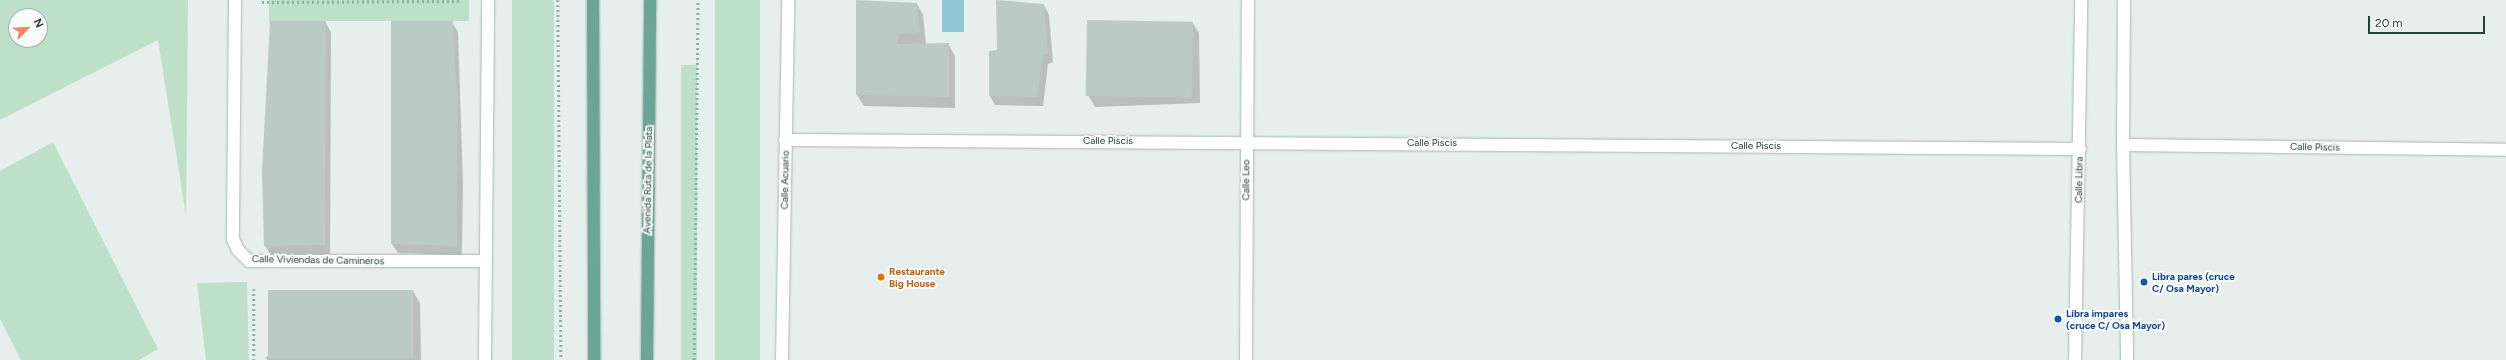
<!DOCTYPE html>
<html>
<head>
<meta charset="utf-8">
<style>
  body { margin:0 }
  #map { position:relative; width:2506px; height:360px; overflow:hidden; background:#e6efeb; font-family:Figtree,sans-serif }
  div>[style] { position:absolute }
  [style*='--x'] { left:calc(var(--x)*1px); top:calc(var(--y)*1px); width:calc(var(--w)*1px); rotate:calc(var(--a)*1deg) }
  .green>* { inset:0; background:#bfe0c8; transform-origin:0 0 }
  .water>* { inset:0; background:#8ec9d4; transform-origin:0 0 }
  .shadow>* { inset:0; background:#0003 }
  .building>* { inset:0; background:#bbcac4; transform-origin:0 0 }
  .path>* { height:2.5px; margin-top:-1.25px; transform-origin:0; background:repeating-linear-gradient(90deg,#86b3a5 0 2px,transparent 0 5px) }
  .roads { filter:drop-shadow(0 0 1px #a8b8b2) drop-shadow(0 0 1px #a8b8b2) }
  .lane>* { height:12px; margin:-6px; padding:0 6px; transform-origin:6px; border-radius:6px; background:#fff }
  .street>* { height:12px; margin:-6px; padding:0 6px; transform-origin:6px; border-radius:6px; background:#fff }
  .primary>* { height:12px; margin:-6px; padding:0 6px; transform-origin:6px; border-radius:6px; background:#6aa596 }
  .dots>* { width:11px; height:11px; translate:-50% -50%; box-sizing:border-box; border:2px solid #f7fbf9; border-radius:50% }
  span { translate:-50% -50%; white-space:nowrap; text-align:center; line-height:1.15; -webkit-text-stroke:4px #f7fbf9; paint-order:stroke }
  .street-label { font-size:10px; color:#24423a }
  .food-label { font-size:10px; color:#c56008; font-weight:700 }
  .left { translate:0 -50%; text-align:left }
  .transit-label { font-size:10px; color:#164399; font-weight:700 }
  .north { position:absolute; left:8px; top:8px; width:40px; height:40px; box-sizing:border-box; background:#f7fbf9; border:1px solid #a3b1ad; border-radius:50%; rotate:66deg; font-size:11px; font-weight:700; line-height:16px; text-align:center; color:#24423a }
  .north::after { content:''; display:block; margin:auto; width:14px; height:18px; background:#f4845f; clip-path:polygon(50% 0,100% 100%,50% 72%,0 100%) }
  .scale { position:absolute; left:2368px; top:16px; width:117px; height:18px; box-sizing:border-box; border:2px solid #24423a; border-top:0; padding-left:5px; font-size:12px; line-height:14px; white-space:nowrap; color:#24423a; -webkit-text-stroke:3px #f7fbf9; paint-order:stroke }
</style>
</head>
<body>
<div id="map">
  <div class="green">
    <div style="clip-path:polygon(evenodd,0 0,188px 0,186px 216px,158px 40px,0 120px,0 0,16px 16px,40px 16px,40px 40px,16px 40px,16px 16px)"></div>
    <div style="left:269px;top:0;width:200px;height:21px"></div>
    <div style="left:512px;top:0;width:42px;height:360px"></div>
    <div style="left:715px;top:0;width:45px;height:360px"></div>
    <div style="left:681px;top:65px;width:16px;height:295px"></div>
    <div style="clip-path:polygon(53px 142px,158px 349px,139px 360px,21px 360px,0 319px,0 171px)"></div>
    <div style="clip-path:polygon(247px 282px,249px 360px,206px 360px,197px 283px)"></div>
  </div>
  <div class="water">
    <div style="left:942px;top:0;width:22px;height:32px"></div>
  </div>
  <div class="shadow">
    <div style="clip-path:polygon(917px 4px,923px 15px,926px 45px,948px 44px,955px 56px,955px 108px,864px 106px,857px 95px)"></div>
    <div style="clip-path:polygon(1044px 5px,1049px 15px,1053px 62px,1048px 64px,1043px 106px,995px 105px,990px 96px,998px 51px)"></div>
    <div style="clip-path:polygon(325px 22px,331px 32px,330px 255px,271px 255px,265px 246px)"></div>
    <div style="clip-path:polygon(452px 22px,458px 32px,463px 183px,462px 255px,398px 253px,392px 244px)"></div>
    <div style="clip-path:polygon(1192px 22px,1199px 33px,1200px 103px,1095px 107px,1088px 95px)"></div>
    <div style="clip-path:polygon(413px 291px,420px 303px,421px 360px,267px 360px,266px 357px)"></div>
  </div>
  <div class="building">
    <div style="clip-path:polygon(856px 0,917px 3px,920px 32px,898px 34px,897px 44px,949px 43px,949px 97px,856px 95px)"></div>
    <div style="clip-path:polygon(996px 0,1044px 4px,1048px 53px,1043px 55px,1037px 97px,989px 96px,989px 51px,997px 50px)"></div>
    <div style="left:1087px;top:20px;width:106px;height:76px;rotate:1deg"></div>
    <div style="clip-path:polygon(270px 21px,326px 21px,325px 245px,264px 246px,262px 171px)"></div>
    <div style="clip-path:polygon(391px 21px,453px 21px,457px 101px,457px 246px,391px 244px)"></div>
    <div style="left:268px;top:290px;width:145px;height:68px"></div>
  </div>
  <div class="path">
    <div style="--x:558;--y:0;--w:360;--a:89.5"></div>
    <div style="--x:262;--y:2;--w:199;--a:-0.3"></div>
    <div style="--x:254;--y:289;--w:71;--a:90"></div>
    <div style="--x:694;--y:360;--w:360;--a:-89.4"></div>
  </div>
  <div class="roads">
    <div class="lane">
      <div style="--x:235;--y:0;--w:239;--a:90.5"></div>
      <div style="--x:233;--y:239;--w:12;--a:66"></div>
      <div style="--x:238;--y:250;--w:16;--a:45"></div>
      <div style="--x:249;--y:261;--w:236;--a:0"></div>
      <div style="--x:485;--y:360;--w:360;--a:-89.5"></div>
    </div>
    <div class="street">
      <div style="--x:2124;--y:0;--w:145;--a:90.4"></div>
      <div style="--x:2123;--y:145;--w:215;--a:88.9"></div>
      <div style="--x:785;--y:140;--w:1295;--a:0.4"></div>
      <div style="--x:2123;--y:145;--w:383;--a:0.7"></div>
      <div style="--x:782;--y:360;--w:360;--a:-89"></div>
      <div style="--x:1246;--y:360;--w:360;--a:-89.7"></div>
      <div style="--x:2075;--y:360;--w:360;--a:-89"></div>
    </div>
    <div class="primary">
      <div style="--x:593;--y:0;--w:360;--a:89.8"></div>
      <div style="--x:647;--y:360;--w:360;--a:-89.5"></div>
    </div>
  </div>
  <div class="dots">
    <div style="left:881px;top:277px;background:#e8710a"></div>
    <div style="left:2144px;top:282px;background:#1a4fb4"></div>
    <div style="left:2058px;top:319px;background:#1a4fb4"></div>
  </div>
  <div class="street-label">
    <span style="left:1108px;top:141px">Calle Piscis</span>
    <span style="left:1432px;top:143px">Calle Piscis</span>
    <span style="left:1756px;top:146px">Calle Piscis</span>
    <span style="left:2315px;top:147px;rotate:1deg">Calle Piscis</span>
    <span style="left:648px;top:180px;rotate:-89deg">Avenida Ruta de la Plata</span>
    <span style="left:785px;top:180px;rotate:-89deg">Calle Acuario</span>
    <span style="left:1246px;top:180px;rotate:-90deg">Calle Leo</span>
    <span style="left:2079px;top:180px;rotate:-89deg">Calle Libra</span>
    <span style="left:318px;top:260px;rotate:1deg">Calle Viviendas de Camineros</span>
  </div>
  <div class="food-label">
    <span class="left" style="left:889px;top:277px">Restaurante<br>Big House</span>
  </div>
  <div class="transit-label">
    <span class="left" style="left:2152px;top:282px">Libra pares (cruce<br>C/ Osa Mayor)</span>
    <span class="left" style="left:2066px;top:319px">Libra impares<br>(cruce C/ Osa Mayor)</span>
  </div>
  <div class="north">N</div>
  <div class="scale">20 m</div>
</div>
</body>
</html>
